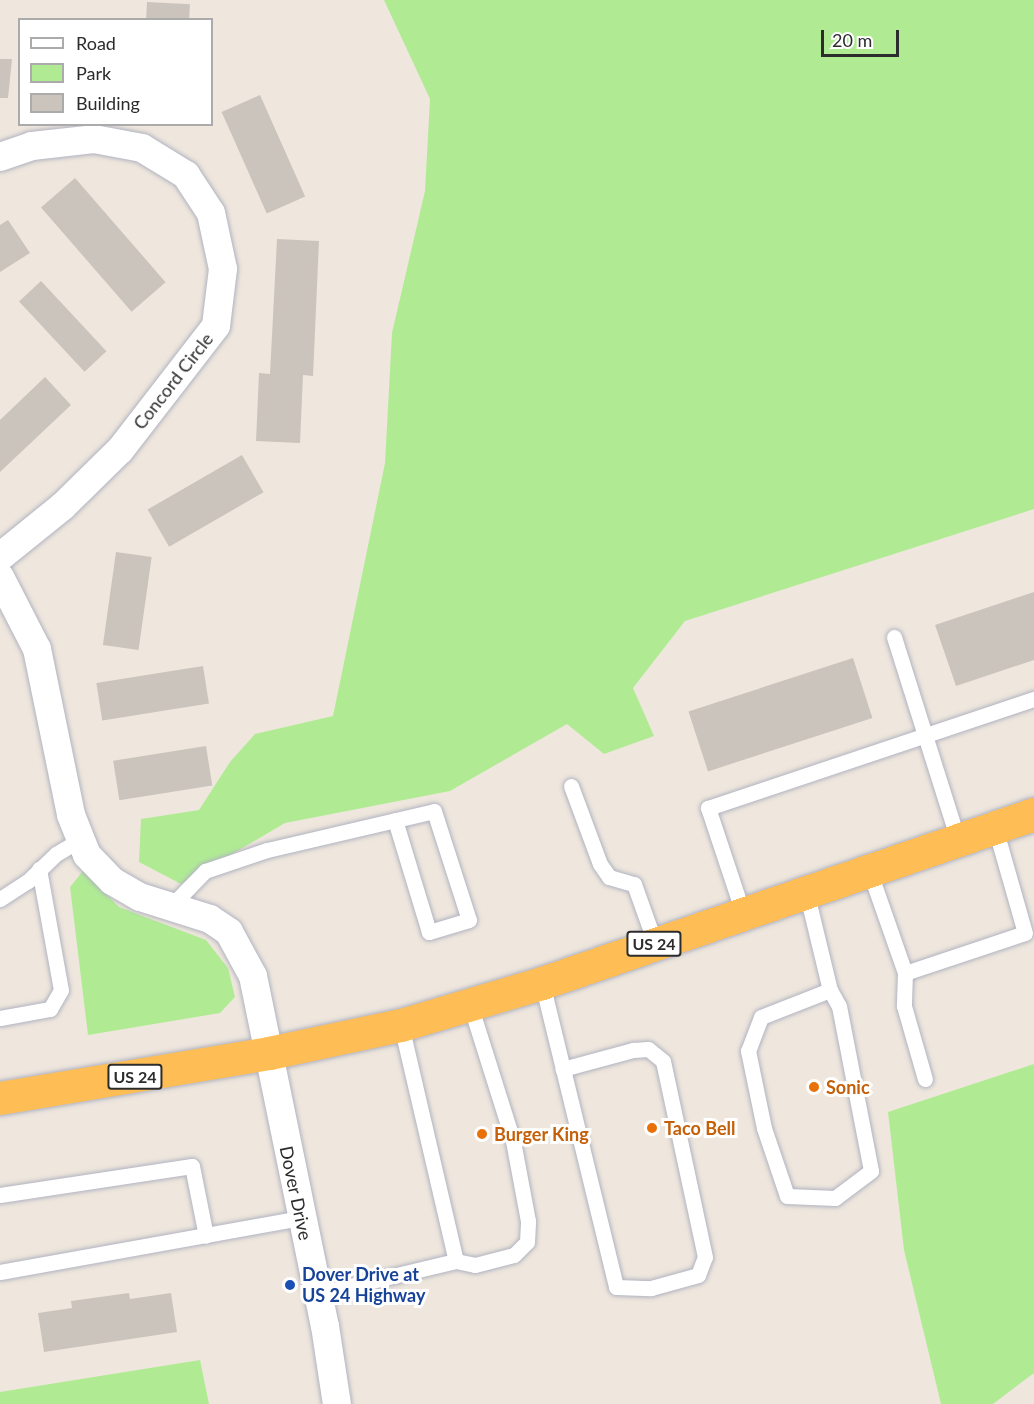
<!DOCTYPE html>
<html>
<head>
<meta charset="utf-8">
<style>
  body { margin:0 }
  #map { position:relative; width:1034px; height:1404px; overflow:hidden; background:#efe7dd; font-family:Lato,sans-serif }
  div>[style] { position:absolute }
  [style*='--x'] { left:calc(var(--x)*1px); top:calc(var(--y)*1px); width:calc(var(--w)*1px); rotate:calc(var(--a)*1deg) }
  .green>* { inset:0; background:#b0eb94 }
  .building>* { inset:0; background:#cac4bc; transform-origin:0 0 }
  .roads { filter:drop-shadow(0 0 2px #b1b3c1) drop-shadow(0 0 2px #b1b3c1) }
  .service>* { height:15px; margin:-7.5px; padding:0 7.5px; transform-origin:7.5px; border-radius:7.5px; background:#fff }
  .minor>* { height:28px; margin:-14px; padding:0 14px; transform-origin:14px; border-radius:14px; background:#fff }
  .trunk>* { height:33px; margin:-16.5px; padding:0 16.5px; transform-origin:16.5px; border-radius:16.5px; background:#ffbe55 }
  .dots>* { width:16px; height:16px; translate:-50% -50%; box-sizing:border-box; border:3px solid #fff; border-radius:50% }
  span { translate:-50% -50%; white-space:nowrap; text-align:center; line-height:1.15; -webkit-text-stroke:6px #fff; paint-order:stroke }
  .shield-label span { padding:2px 4px; background:#fff; border:2px solid; border-radius:4px; -webkit-text-stroke-width:0 }
  .shield-label { font-size:16px; color:#2c2c2c; font-weight:700 }
  .street-label { font-size:18px; color:#2c2c2c }
  .food-label { font-size:18px; color:#c56008; font-weight:700 }
  .left { translate:0 -50%; text-align:left }
  .transit-label { font-size:18px; color:#164399; font-weight:700 }
  .legend { position:absolute; left:18px; top:18px; width:195px; height:108px; box-sizing:border-box; background:#fff; border:2px solid #ababab; margin:0; padding:8px 10px; list-style:none; font-size:18px; color:#2c2c2c }
  .legend li { display:flex; align-items:center; gap:12px; height:30px }
  .legend b { width:30px; border:2px solid #ababab }
  .scale { position:absolute; left:821px; top:30px; width:78px; height:27px; box-sizing:border-box; border:3px solid #2c2c2c; border-top:0; padding-left:8px; font-size:18px; line-height:21px; white-space:nowrap; color:#2c2c2c; -webkit-text-stroke:4px #fff; paint-order:stroke }
</style>
</head>
<body>
<div id="map">
  <div class="green">
    <div style="clip-path:polygon(384px 0,1034px 0,1034px 509px,685px 621px,633px 688px,654px 736px,604px 754px,567px 724px,450px 791px,285px 823px,181px 884px,139px 862px,141px 819px,199px 810px,230px 762px,255px 734px,333px 716px,385px 463px,392px 333px,425px 191px,430px 99px)"></div>
    <div style="clip-path:polygon(83px 871px,119px 907px,206px 940px,228px 968px,235px 997px,220px 1013px,88px 1035px,70px 887px)"></div>
    <div style="clip-path:polygon(1034px 1064px,1034px 1373px,993px 1404px,941px 1404px,904px 1250px,888px 1112px)"></div>
    <div style="clip-path:polygon(200px 1360px,209px 1404px,0 1404px,0 1392px)"></div>
  </div>
  <div class="building">
    <div style="left:147px;top:2px;width:43px;height:18px;rotate:3deg"></div>
    <div style="clip-path:polygon(0 59px,12px 59px,8px 98px,0 98px)"></div>
    <div style="left:260px;top:95px;width:111px;height:42px;rotate:66deg"></div>
    <div style="left:75px;top:178px;width:138px;height:45px;rotate:49deg"></div>
    <div style="clip-path:polygon(8px 220px,30px 253px,0 272px,0 225px)"></div>
    <div style="clip-path:polygon(277px 239px,319px 241px,313px 376px,303px 375px,300px 443px,256px 441px,259px 373px,270px 374px)"></div>
    <div style="left:41px;top:281px;width:96px;height:30px;rotate:47deg"></div>
    <div style="clip-path:polygon(45px 377px,71px 405px,0 472px,0 420px)"></div>
    <div style="left:242px;top:455px;width:43px;height:109px;rotate:60deg"></div>
    <div style="left:116px;top:552px;width:36px;height:94px;rotate:8deg"></div>
    <div style="clip-path:polygon(1034px 592px,1034px 660px,956px 686px,935px 625px)"></div>
    <div style="left:853px;top:658px;width:63px;height:173px;rotate:72deg"></div>
    <div style="left:203px;top:666px;width:38px;height:108px;rotate:81deg"></div>
    <div style="left:206px;top:746px;width:40px;height:94px;rotate:81deg"></div>
    <div style="clip-path:polygon(129px 1293px,130px 1299px,171px 1293px,177px 1332px,44px 1352px,38px 1313px,72px 1308px,71px 1301px)"></div>
  </div>
  <div class="roads">
    <div class="service">
      <div style="--x:894;--y:637;--w:213;--a:72.5"></div>
      <div style="--x:571;--y:786;--w:83;--a:69.6"></div>
      <div style="--x:600;--y:864;--w:16;--a:55"></div>
      <div style="--x:609;--y:877;--w:26;--a:16"></div>
      <div style="--x:634;--y:884;--w:63;--a:70.4"></div>
      <div style="--x:869;--y:870;--w:109;--a:70.7"></div>
      <div style="--x:905;--y:973;--w:126;--a:-18.4"></div>
      <div style="--x:1025;--y:933;--w:109;--a:-105.9"></div>
      <div style="--x:806;--y:891;--w:102;--a:76.4"></div>
      <div style="--x:830;--y:990;--w:18;--a:61"></div>
      <div style="--x:839;--y:1006;--w:168;--a:79"></div>
      <div style="--x:871;--y:1171;--w:45;--a:143.1"></div>
      <div style="--x:835;--y:1198;--w:48;--a:-177.6"></div>
      <div style="--x:787;--y:1196;--w:72;--a:-108.7"></div>
      <div style="--x:764;--y:1128;--w:79;--a:-101.7"></div>
      <div style="--x:748;--y:1051;--w:36;--a:-69"></div>
      <div style="--x:761;--y:1017;--w:74;--a:-21.4"></div>
      <div style="--x:0;--y:899;--w:33;--a:-33"></div>
      <div style="--x:28;--y:881;--w:39;--a:-44"></div>
      <div style="--x:56;--y:854;--w:29;--a:-31"></div>
      <div style="--x:171;--y:906;--w:49;--a:-45.8"></div>
      <div style="--x:205;--y:871;--w:65;--a:-18.7"></div>
      <div style="--x:267;--y:850;--w:171;--a:-13.1"></div>
      <div style="--x:434;--y:811;--w:114;--a:72.2"></div>
      <div style="--x:469;--y:920;--w:42;--a:163.3"></div>
      <div style="--x:429;--y:932;--w:117;--a:-106.9"></div>
      <div style="--x:743;--y:913;--w:111;--a:-108.4"></div>
      <div style="--x:708;--y:808;--w:344;--a:-18.5"></div>
      <div style="--x:905;--y:973;--w:33;--a:92"></div>
      <div style="--x:904;--y:1006;--w:76;--a:74"></div>
      <div style="--x:542;--y:983;--w:313;--a:76.3"></div>
      <div style="--x:616;--y:1287;--w:35;--a:2"></div>
      <div style="--x:651;--y:1288;--w:49;--a:-15.5"></div>
      <div style="--x:698;--y:1275;--w:19;--a:-69"></div>
      <div style="--x:705;--y:1257;--w:200;--a:-102.1"></div>
      <div style="--x:663;--y:1061;--w:19;--a:-141"></div>
      <div style="--x:648;--y:1049;--w:15;--a:176"></div>
      <div style="--x:633;--y:1050;--w:73;--a:164.8"></div>
      <div style="--x:0;--y:1018;--w:51;--a:-10.2"></div>
      <div style="--x:50;--y:1009;--w:22;--a:-60"></div>
      <div style="--x:61;--y:990;--w:123;--a:-100.3"></div>
      <div style="--x:401;--y:1025;--w:242;--a:76.9"></div>
      <div style="--x:456;--y:1261;--w:19;--a:12"></div>
      <div style="--x:475;--y:1265;--w:40;--a:-14.4"></div>
      <div style="--x:514;--y:1255;--w:18;--a:-45"></div>
      <div style="--x:527;--y:1242;--w:21;--a:-87"></div>
      <div style="--x:528;--y:1221;--w:81;--a:-100.6"></div>
      <div style="--x:513;--y:1141;--w:143;--a:-107.5"></div>
      <div style="--x:0;--y:1195;--w:194;--a:-8.6"></div>
      <div style="--x:192;--y:1166;--w:71;--a:78.7"></div>
      <div style="--x:0;--y:1272;--w:306;--a:-10.2"></div>
      <div style="--x:317;--y:1294;--w:143;--a:-13.4"></div>
    </div>
    <div class="minor">
      <div style="--x:0;--y:157;--w:34;--a:-19"></div>
      <div style="--x:32;--y:146;--w:62;--a:-6.4"></div>
      <div style="--x:94;--y:139;--w:49;--a:10.6"></div>
      <div style="--x:142;--y:148;--w:52;--a:31.5"></div>
      <div style="--x:186;--y:175;--w:45;--a:56.7"></div>
      <div style="--x:211;--y:213;--w:57;--a:77.9"></div>
      <div style="--x:223;--y:269;--w:57;--a:97"></div>
      <div style="--x:216;--y:326;--w:157;--a:127.7"></div>
      <div style="--x:120;--y:450;--w:80;--a:135.5"></div>
      <div style="--x:63;--y:506;--w:81;--a:141"></div>
      <div style="--x:0;--y:577;--w:81;--a:62.8"></div>
      <div style="--x:37;--y:649;--w:169;--a:78.4"></div>
      <div style="--x:71;--y:815;--w:43;--a:68.2"></div>
      <div style="--x:87;--y:855;--w:36;--a:46"></div>
      <div style="--x:112;--y:881;--w:32;--a:30"></div>
      <div style="--x:140;--y:897;--w:73;--a:17.4"></div>
      <div style="--x:210;--y:919;--w:23;--a:34"></div>
      <div style="--x:229;--y:932;--w:50;--a:61.4"></div>
      <div style="--x:253;--y:976;--w:357;--a:78.4"></div>
      <div style="--x:325;--y:1326;--w:79;--a:81.3"></div>
    </div>
    <div class="trunk">
      <div style="--x:0;--y:1098;--w:273;--a:-9.5"></div>
      <div style="--x:269;--y:1053;--w:135;--a:-12"></div>
      <div style="--x:401;--y:1025;--w:147;--a:-16.6"></div>
      <div style="--x:542;--y:983;--w:520;--a:-18.96"></div>
    </div>
  </div>
  <div class="dots">
    <div style="left:814px;top:1087px;background:#e8710a"></div>
    <div style="left:652px;top:1128px;background:#e8710a"></div>
    <div style="left:482px;top:1134px;background:#e8710a"></div>
    <div style="left:290px;top:1285px;background:#1a4fb4"></div>
  </div>
  <div class="shield-label">
    <span style="left:654px;top:944px">US 24</span>
    <span style="left:135px;top:1077px">US 24</span>
  </div>
  <div class="street-label">
    <span style="left:173px;top:381px;rotate:-52deg">Concord Circle</span>
    <span style="left:296px;top:1193px;rotate:78deg">Dover Drive</span>
  </div>
  <div class="food-label">
    <span class="left" style="left:826px;top:1087px">Sonic</span>
    <span class="left" style="left:664px;top:1128px">Taco Bell</span>
    <span class="left" style="left:494px;top:1134px">Burger King</span>
  </div>
  <div class="transit-label">
    <span class="left" style="left:302px;top:1285px">Dover Drive at<br>US 24 Highway</span>
  </div>
  <ul class="legend">
  <li><b style="height:8px;background:#fff"></b>Road</li>
  <li><b style="height:16px;background:#b0eb94"></b>Park</li>
  <li><b style="height:16px;background:#cac4bc"></b>Building</li>
  </ul>
  <div class="scale">20 m</div>
</div>
</body>
</html>
